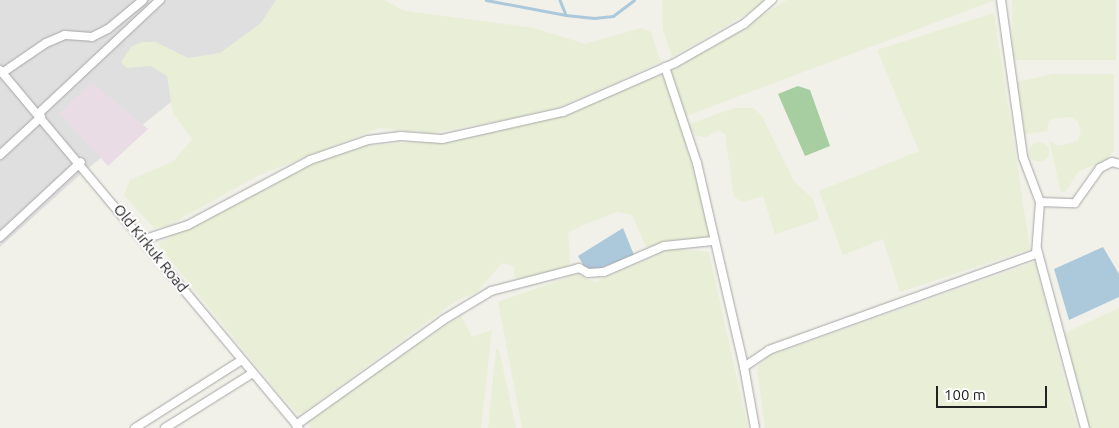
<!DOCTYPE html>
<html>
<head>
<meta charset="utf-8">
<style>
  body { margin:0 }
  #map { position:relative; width:1119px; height:428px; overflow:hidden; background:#f1f0e9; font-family:Ubuntu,sans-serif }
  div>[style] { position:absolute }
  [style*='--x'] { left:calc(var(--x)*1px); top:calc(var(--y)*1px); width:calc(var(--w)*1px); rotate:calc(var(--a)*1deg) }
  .residential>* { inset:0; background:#e0dfdf }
  .industrial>* { inset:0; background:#eadce5 }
  .farmland>* { inset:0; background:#e8efd6; transform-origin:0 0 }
  .round { border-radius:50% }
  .forest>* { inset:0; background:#a6cea0 }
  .water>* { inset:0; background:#acc9dc }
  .stream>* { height:2.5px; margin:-1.25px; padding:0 1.25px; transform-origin:1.25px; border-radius:1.25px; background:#acc9dc }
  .roads { filter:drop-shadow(0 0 1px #a6a6a6) drop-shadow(0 0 1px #a6a6a6) }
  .minor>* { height:8px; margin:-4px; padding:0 4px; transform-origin:4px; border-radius:4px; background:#fff }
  span { translate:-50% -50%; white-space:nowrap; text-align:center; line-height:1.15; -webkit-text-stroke:4px #fff; paint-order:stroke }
  .street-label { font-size:15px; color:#222 }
  .scale { position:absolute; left:936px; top:386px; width:111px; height:22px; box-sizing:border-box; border:2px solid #222; border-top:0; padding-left:6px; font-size:15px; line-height:18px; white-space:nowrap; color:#222; -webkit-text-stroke:4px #fff; paint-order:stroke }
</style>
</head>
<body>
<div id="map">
  <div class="residential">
    <div style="clip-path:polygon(0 0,299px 0,82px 173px,0 247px)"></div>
  </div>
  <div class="industrial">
    <div style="clip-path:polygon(92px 83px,148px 129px,108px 166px,60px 113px)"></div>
  </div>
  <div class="farmland">
    <div style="clip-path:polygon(276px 0,384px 0,405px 11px,534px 28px,585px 44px,641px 28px,651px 32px,661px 62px,562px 106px,514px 118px,431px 133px,379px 128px,257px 176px,168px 226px,154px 228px,124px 195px,130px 180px,174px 161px,192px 139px,173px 113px,167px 76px,151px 66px,127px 68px,121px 62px,132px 46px,143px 42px,156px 42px,188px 58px,220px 53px,261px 23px)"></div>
    <div style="clip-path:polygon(662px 0,770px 0,672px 57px,663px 30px)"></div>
    <div style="clip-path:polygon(787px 0,995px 0,686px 116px,671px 71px)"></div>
    <div style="left:1012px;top:0;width:104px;height:60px"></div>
    <div style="clip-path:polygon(994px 13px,1030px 249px,900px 292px,883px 239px,843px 255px,819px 191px,919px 151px,877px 50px)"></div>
    <div style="clip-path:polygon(1053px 74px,1114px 74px,1114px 151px,1105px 161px,1079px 171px,1065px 192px,1061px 192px,1049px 140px,1058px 146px,1078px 141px,1081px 133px,1078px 122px,1071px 117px,1057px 118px,1049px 121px,1047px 131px,1025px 134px,1017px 82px)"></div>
    <div style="clip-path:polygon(661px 75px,668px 80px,712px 237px,707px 241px,646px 247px,632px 215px,617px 212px,581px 226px,568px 233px,570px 262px,563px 270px,522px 281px,515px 278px,514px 266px,502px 263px,477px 292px,456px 301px,304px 412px,298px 414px,272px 385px,160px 247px,159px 243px,305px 166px,366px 146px,464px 138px,538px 122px)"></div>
    <div style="clip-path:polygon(735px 108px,753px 108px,762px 116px,794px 181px,813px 199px,819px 218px,815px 221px,775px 234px,763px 196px,742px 202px,734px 197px,725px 134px,718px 130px,707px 137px,695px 136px,689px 124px)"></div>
    <div class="round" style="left:1029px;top:142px;width:20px;height:20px"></div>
    <div style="clip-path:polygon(673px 248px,709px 252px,748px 428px,522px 428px,498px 302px,577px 274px,595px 282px)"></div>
    <div style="clip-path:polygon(1035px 262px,1077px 428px,765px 428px,757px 368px,768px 356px)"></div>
    <div style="clip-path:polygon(1119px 308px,1119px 428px,1088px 428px,1065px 333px)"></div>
    <div style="clip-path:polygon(461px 315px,472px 337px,492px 330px,481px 428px,312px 428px,306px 421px)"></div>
    <div style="clip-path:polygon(496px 349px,499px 350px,516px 428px,488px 428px)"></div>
  </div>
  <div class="forest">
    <div style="clip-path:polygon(798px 86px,810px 90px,830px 146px,805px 156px,778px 94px)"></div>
  </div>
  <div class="water">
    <div style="clip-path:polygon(623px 228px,634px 255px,588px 273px,578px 256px)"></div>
    <div style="clip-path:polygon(1103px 247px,1119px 274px,1119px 297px,1069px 320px,1054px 269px)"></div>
  </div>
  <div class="stream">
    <div style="--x:486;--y:0;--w:81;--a:10.6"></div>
    <div style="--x:560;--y:0;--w:16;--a:68"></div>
    <div style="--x:566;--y:15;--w:28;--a:6"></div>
    <div style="--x:594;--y:18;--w:19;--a:-6"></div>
    <div style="--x:613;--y:16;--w:26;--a:-37"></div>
  </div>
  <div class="roads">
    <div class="minor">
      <div style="--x:1001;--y:0;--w:159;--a:82"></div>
      <div style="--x:1023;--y:157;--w:48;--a:69.3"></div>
      <div style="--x:1040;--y:202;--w:35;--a:2"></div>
      <div style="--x:1075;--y:203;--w:43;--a:-54.5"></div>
      <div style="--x:1100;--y:168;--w:13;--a:-27"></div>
      <div style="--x:1112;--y:162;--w:7;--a:16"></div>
      <div style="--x:665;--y:67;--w:101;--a:71.6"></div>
      <div style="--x:697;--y:163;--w:209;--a:77"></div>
      <div style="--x:0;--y:70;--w:465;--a:50.1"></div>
      <div style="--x:2;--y:73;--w:53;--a:-34.3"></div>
      <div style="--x:46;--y:43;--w:21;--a:-23"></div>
      <div style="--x:65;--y:35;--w:27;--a:4"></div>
      <div style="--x:92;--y:37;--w:18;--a:-27"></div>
      <div style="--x:108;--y:29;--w:45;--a:-39.6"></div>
      <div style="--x:38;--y:114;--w:167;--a:-43.1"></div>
      <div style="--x:0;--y:155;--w:56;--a:-42.8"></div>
      <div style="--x:0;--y:237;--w:110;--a:-42.8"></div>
      <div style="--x:145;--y:239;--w:45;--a:-18"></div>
      <div style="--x:188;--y:225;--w:138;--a:-28"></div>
      <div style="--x:310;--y:160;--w:61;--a:-19"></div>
      <div style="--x:368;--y:140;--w:33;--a:-7"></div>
      <div style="--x:401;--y:136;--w:41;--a:4.2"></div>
      <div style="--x:442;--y:139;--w:124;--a:-12.6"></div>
      <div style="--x:563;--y:112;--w:122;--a:-23.6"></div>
      <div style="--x:675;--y:63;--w:79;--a:-29.5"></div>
      <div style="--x:744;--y:24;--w:37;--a:-41"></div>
      <div style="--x:1037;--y:249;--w:185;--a:75"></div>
      <div style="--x:296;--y:425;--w:181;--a:-35.5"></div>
      <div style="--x:443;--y:320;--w:56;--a:-31.1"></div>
      <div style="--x:491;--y:291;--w:91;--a:-14.6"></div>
      <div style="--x:579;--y:268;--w:10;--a:29"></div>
      <div style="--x:588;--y:273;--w:16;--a:-4"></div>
      <div style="--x:604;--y:272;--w:65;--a:-23.4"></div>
      <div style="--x:664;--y:246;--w:49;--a:-5.8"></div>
      <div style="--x:135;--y:428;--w:125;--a:-32.5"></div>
      <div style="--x:165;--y:428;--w:102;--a:-32.1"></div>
      <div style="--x:755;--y:428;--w:62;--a:-100.2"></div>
      <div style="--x:744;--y:367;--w:30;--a:-34"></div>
      <div style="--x:769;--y:350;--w:284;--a:-19.8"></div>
      <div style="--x:1036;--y:254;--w:52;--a:-85.6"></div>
    </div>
  </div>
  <div class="street-label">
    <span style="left:151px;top:248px;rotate:51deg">Old Kirkuk Road</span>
  </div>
  <div class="scale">100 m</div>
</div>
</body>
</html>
